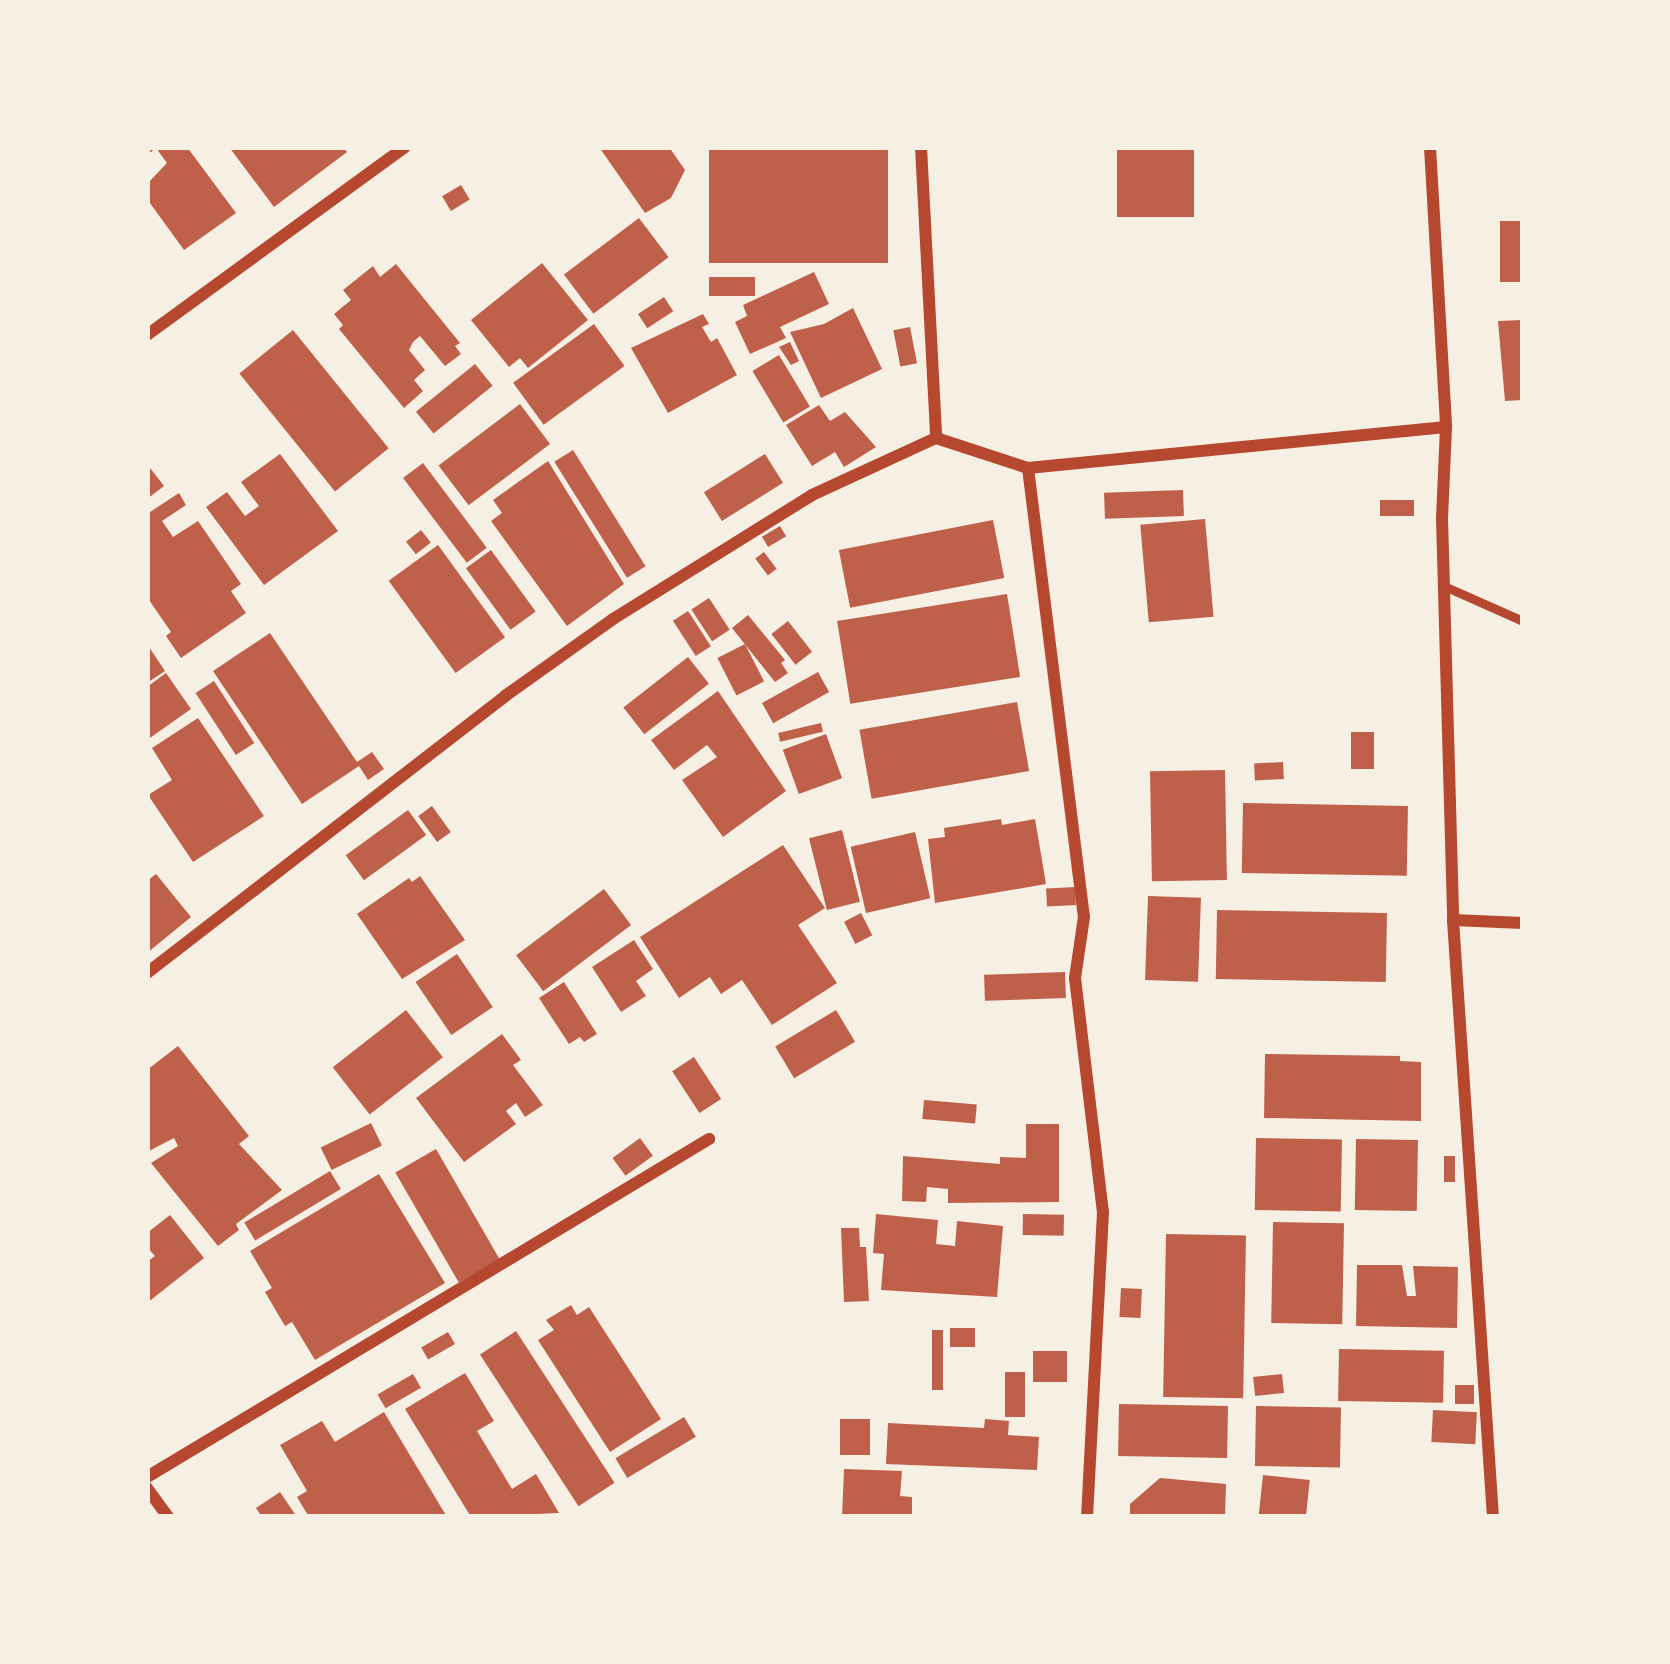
<!DOCTYPE html>
<html>
<head>
<meta charset="utf-8">
<style>
  body { margin:0 }
  #map { position:relative; width:1670px; height:1664px; overflow:hidden; background:#f6efe4; font-family:"PT Sans Narrow",sans-serif }
  div>[style] { position:absolute }
  [style*='--x'] { left:calc(var(--x)*1px); top:calc(var(--y)*1px); width:calc(var(--w)*1px); rotate:calc(var(--a)*1deg) }
  .building>* { inset:0; background:#bf614a; transform-origin:0 0 }
  .service>* { height:9px; margin:-4.5px; padding:0 4.5px; transform-origin:4.5px; border-radius:4.5px; background:#b5482f }
  .minor>* { height:12px; margin:-6px; padding:0 6px; transform-origin:6px; border-radius:6px; background:#b5482f }
  span { translate:-50% -50%; white-space:nowrap; text-align:center; line-height:1.15; -webkit-text-stroke:9px #f6efe4; paint-order:stroke }
  .frame { position:absolute; inset:0; border:150px solid #f6efe4; pointer-events:none }
</style>
</head>
<body>
<div id="map">
  <div class="building">
    <div style="clip-path:polygon(147px 147px,187px 147px,236px 213px,184px 250px,147px 199px,147px 184px,167px 163px,156px 148px,147px 155px)"></div>
    <div style="clip-path:polygon(229px 147px,343px 147px,347px 152px,274px 207px)"></div>
    <div style="clip-path:polygon(599px 147px,669px 147px,685px 170px,671px 198px,645px 213px)"></div>
    <div style="left:709px;top:147px;width:179px;height:116px"></div>
    <div style="left:1117px;top:147px;width:77px;height:70px"></div>
    <div style="left:461px;top:185px;width:17px;height:22px;rotate:59deg"></div>
    <div style="left:639px;top:218px;width:49px;height:94px;rotate:53deg"></div>
    <div style="left:1500px;top:221px;width:23px;height:61px"></div>
    <div style="clip-path:polygon(542px 263px,588px 320px,528px 368px,520px 358px,509px 367px,471px 320px)"></div>
    <div style="clip-path:polygon(396px 264px,460px 343px,455px 346px,461px 354px,445px 366px,420px 336px,413px 342px,409px 350px,425px 370px,414px 380px,423px 391px,404px 408px,339px 329px,343px 325px,334px 314px,351px 300px,343px 290px,373px 266px,380px 277px)"></div>
    <div style="clip-path:polygon(814px 272px,829px 304px,780px 327px,786px 338px,750px 354px,735px 322px,747px 316px,743px 305px)"></div>
    <div style="left:709px;top:277px;width:46px;height:19px"></div>
    <div style="left:664px;top:297px;width:17px;height:31px;rotate:57deg"></div>
    <div style="clip-path:polygon(853px 308px,882px 369px,821px 398px,790px 332px,824px 324px)"></div>
    <div style="clip-path:polygon(703px 314px,709px 324px,702px 327px,711px 342px,717px 338px,737px 375px,668px 413px,631px 348px)"></div>
    <div style="clip-path:polygon(1523px 320px,1523px 400px,1505px 401px,1498px 321px)"></div>
    <div style="left:594px;top:324px;width:52px;height:100px;rotate:54deg"></div>
    <div style="left:910px;top:327px;width:37px;height:17px;rotate:79deg"></div>
    <div style="left:293px;top:330px;width:152px;height:69px;rotate:51deg"></div>
    <div style="clip-path:polygon(790px 342px,799px 361px,791px 365px,779px 347px)"></div>
    <div style="left:779px;top:355px;width:60px;height:31px;rotate:59deg"></div>
    <div style="left:475px;top:364px;width:28px;height:76px;rotate:51deg"></div>
    <div style="left:520px;top:404px;width:50px;height:102px;rotate:53deg"></div>
    <div style="clip-path:polygon(819px 405px,830px 421px,845px 412px,876px 447px,844px 467px,835px 452px,812px 466px,786px 425px)"></div>
    <div style="left:573px;top:450px;width:137px;height:22px;rotate:58deg"></div>
    <div style="clip-path:polygon(280px 454px,338px 531px,264px 585px,206px 507px,227px 492px,245px 516px,259px 506px,241px 482px)"></div>
    <div style="left:765px;top:454px;width:34px;height:72px;rotate:58deg"></div>
    <div style="clip-path:polygon(548px 461px,624px 584px,567px 626px,491px 521px,502px 513px,493px 500px)"></div>
    <div style="left:423px;top:463px;width:106px;height:25px;rotate:53deg"></div>
    <div style="clip-path:polygon(147px 464px,164px 486px,147px 499px)"></div>
    <div style="left:1183px;top:490px;width:26px;height:79px;rotate:88deg"></div>
    <div style="clip-path:polygon(179px 493px,186px 505px,162px 521px,173px 537px,198px 521px,241px 584px,231px 591px,246px 613px,181px 658px,166px 636px,171px 632px,147px 597px,147px 514px)"></div>
    <div style="left:1380px;top:500px;width:34px;height:16px"></div>
    <div style="left:1205px;top:519px;width:98px;height:65px;rotate:85deg"></div>
    <div style="left:993px;top:520px;width:59px;height:157px;rotate:79deg"></div>
    <div style="left:780px;top:526px;width:12px;height:21px;rotate:59deg"></div>
    <div style="left:421px;top:530px;width:16px;height:19px;rotate:52deg"></div>
    <div style="left:438px;top:545px;width:114px;height:61px;rotate:54deg"></div>
    <div style="left:491px;top:550px;width:76px;height:31px;rotate:54deg"></div>
    <div style="left:764px;top:552px;width:21px;height:11px;rotate:53deg"></div>
    <div style="left:1007px;top:594px;width:84px;height:172px;rotate:81deg"></div>
    <div style="left:709px;top:598px;width:38px;height:21px;rotate:57deg"></div>
    <div style="left:688px;top:611px;width:42px;height:18px;rotate:57deg"></div>
    <div style="clip-path:polygon(748px 615px,785px 660px,781px 663px,788px 673px,775px 682px,732px 628px)"></div>
    <div style="left:788px;top:621px;width:39px;height:21px;rotate:52deg"></div>
    <div style="clip-path:polygon(270px 633px,357px 762px,372px 752px,384px 769px,368px 780px,359px 766px,302px 804px,213px 671px)"></div>
    <div style="clip-path:polygon(147px 644px,165px 671px,147px 683px)"></div>
    <div style="left:745px;top:644px;width:42px;height:31px;rotate:63deg"></div>
    <div style="left:688px;top:657px;width:34px;height:82px;rotate:52deg"></div>
    <div style="left:818px;top:672px;width:23px;height:64px;rotate:61deg"></div>
    <div style="clip-path:polygon(166px 673px,191px 709px,147px 740px,147px 687px)"></div>
    <div style="left:214px;top:681px;width:74px;height:22px;rotate:57deg"></div>
    <div style="clip-path:polygon(718px 691px,786px 791px,723px 837px,682px 780px,717px 757px,707px 745px,674px 770px,651px 740px)"></div>
    <div style="left:1017px;top:702px;width:70px;height:160px;rotate:80deg"></div>
    <div style="clip-path:polygon(198px 718px,264px 816px,193px 862px,148px 795px,172px 780px,152px 748px)"></div>
    <div style="left:821px;top:723px;width:9px;height:44px;rotate:77deg"></div>
    <div style="left:1351px;top:732px;width:23px;height:37px"></div>
    <div style="left:826px;top:734px;width:47px;height:46px;rotate:70deg"></div>
    <div style="left:1283px;top:762px;width:17px;height:29px;rotate:87deg"></div>
    <div style="left:1225px;top:770px;width:110px;height:75px;rotate:89deg"></div>
    <div style="left:1243px;top:803px;width:165px;height:70px;rotate:1deg"></div>
    <div style="left:432px;top:806px;width:32px;height:17px;rotate:54deg"></div>
    <div style="left:408px;top:810px;width:31px;height:77px;rotate:54deg"></div>
    <div style="clip-path:polygon(1001px 819px,1002px 825px,1035px 819px,1046px 884px,935px 903px,928px 839px,945px 837px,944px 828px)"></div>
    <div style="left:842px;top:830px;width:74px;height:34px;rotate:76deg"></div>
    <div style="left:915px;top:832px;width:68px;height:66px;rotate:77deg"></div>
    <div style="clip-path:polygon(783px 845px,825px 908px,798px 925px,837px 983px,772px 1025px,742px 980px,721px 994px,710px 977px,679px 998px,640px 937px)"></div>
    <div style="clip-path:polygon(156px 874px,191px 917px,147px 953px,147px 881px)"></div>
    <div style="clip-path:polygon(420px 876px,465px 940px,402px 979px,357px 914px,409px 878px,412px 882px)"></div>
    <div style="left:1075px;top:887px;width:18px;height:29px;rotate:87deg"></div>
    <div style="left:604px;top:889px;width:45px;height:110px;rotate:53deg"></div>
    <div style="left:1148px;top:896px;width:53px;height:84px;rotate:2deg"></div>
    <div style="left:1217px;top:910px;width:170px;height:69px;rotate:1deg"></div>
    <div style="left:861px;top:913px;width:25px;height:19px;rotate:63deg"></div>
    <div style="clip-path:polygon(634px 940px,653px 969px,636px 981px,646px 996px,621px 1012px,592px 967px)"></div>
    <div style="left:457px;top:954px;width:64px;height:50px;rotate:56deg"></div>
    <div style="left:1065px;top:972px;width:26px;height:81px;rotate:88deg"></div>
    <div style="clip-path:polygon(564px 982px,597px 1034px,584px 1042px,580px 1037px,569px 1044px,539px 998px)"></div>
    <div style="left:406px;top:1010px;width:60px;height:93px;rotate:52deg"></div>
    <div style="left:836px;top:1010px;width:37px;height:71px;rotate:59deg"></div>
    <div style="clip-path:polygon(502px 1034px,521px 1060px,513px 1065px,543px 1105px,525px 1117px,516px 1103px,506px 1111px,516px 1124px,464px 1162px,416px 1098px)"></div>
    <div style="clip-path:polygon(178px 1046px,249px 1136px,239px 1144px,282px 1190px,236px 1224px,239px 1230px,218px 1246px,151px 1163px,178px 1146px,174px 1138px,147px 1152px,147px 1070px)"></div>
    <div style="clip-path:polygon(1265px 1054px,1400px 1056px,1400px 1061px,1421px 1062px,1421px 1121px,1264px 1118px)"></div>
    <div style="left:694px;top:1057px;width:50px;height:26px;rotate:57deg"></div>
    <div style="left:924px;top:1100px;width:53px;height:19px;rotate:5deg"></div>
    <div style="left:371px;top:1123px;width:25px;height:56px;rotate:64deg"></div>
    <div style="clip-path:polygon(1026px 1124px,1059px 1124px,1059px 1202px,948px 1203px,948px 1189px,927px 1187px,926px 1202px,902px 1201px,903px 1156px,1000px 1164px,1000px 1157px,1026px 1158px)"></div>
    <div style="left:640px;top:1138px;width:22px;height:34px;rotate:54deg"></div>
    <div style="left:1256px;top:1138px;width:86px;height:72px;rotate:1deg"></div>
    <div style="left:1356px;top:1139px;width:62px;height:71px;rotate:1deg"></div>
    <div style="left:436px;top:1149px;width:127px;height:47px;rotate:60deg"></div>
    <div style="left:1444px;top:1156px;width:11px;height:26px"></div>
    <div style="left:330px;top:1171px;width:21px;height:100px;rotate:59deg"></div>
    <div style="clip-path:polygon(379px 1174px,445px 1283px,315px 1360px,292px 1322px,285px 1326px,265px 1292px,272px 1288px,250px 1251px)"></div>
    <div style="clip-path:polygon(876px 1214px,938px 1220px,936px 1244px,955px 1246px,957px 1221px,1003px 1226px,997px 1297px,881px 1290px,884px 1254px,873px 1253px)"></div>
    <div style="left:1023px;top:1214px;width:41px;height:21px;rotate:1deg"></div>
    <div style="clip-path:polygon(170px 1215px,204px 1258px,147px 1303px,147px 1262px,155px 1256px,147px 1247px,147px 1233px)"></div>
    <div style="left:1273px;top:1222px;width:71px;height:101px;rotate:1deg"></div>
    <div style="clip-path:polygon(841px 1228px,859px 1228px,860px 1247px,866px 1247px,869px 1301px,844px 1302px)"></div>
    <div style="left:1166px;top:1234px;width:80px;height:163px;rotate:1deg"></div>
    <div style="clip-path:polygon(1357px 1265px,1402px 1265px,1407px 1296px,1416px 1296px,1413px 1266px,1458px 1267px,1457px 1328px,1356px 1326px)"></div>
    <div style="left:1121px;top:1288px;width:21px;height:29px;rotate:3deg"></div>
    <div style="clip-path:polygon(571px 1305px,577px 1315px,589px 1307px,661px 1419px,610px 1452px,538px 1340px,554px 1330px,546px 1320px)"></div>
    <div style="left:950px;top:1328px;width:25px;height:19px"></div>
    <div style="left:932px;top:1330px;width:11px;height:60px"></div>
    <div style="left:516px;top:1331px;width:181px;height:43px;rotate:57deg"></div>
    <div style="left:448px;top:1332px;width:14px;height:31px;rotate:60deg"></div>
    <div style="left:1339px;top:1349px;width:105px;height:52px;rotate:1deg"></div>
    <div style="left:1033px;top:1351px;width:34px;height:31px"></div>
    <div style="left:1005px;top:1372px;width:20px;height:45px"></div>
    <div style="clip-path:polygon(465px 1373px,494px 1421px,477px 1431px,512px 1489px,536px 1474px,559px 1513px,471px 1517px,405px 1409px)"></div>
    <div style="left:413px;top:1374px;width:16px;height:41px;rotate:60deg"></div>
    <div style="left:1282px;top:1374px;width:19px;height:29px;rotate:84deg"></div>
    <div style="left:1455px;top:1385px;width:19px;height:19px"></div>
    <div style="left:1119px;top:1404px;width:109px;height:52px;rotate:1deg"></div>
    <div style="left:1256px;top:1406px;width:85px;height:60px;rotate:1deg"></div>
    <div style="left:1433px;top:1410px;width:44px;height:32px;rotate:3deg"></div>
    <div style="clip-path:polygon(384px 1412px,447px 1517px,309px 1517px,297px 1497px,307px 1491px,280px 1445px,322px 1421px,335px 1442px)"></div>
    <div style="left:684px;top:1417px;width:23px;height:80px;rotate:59deg"></div>
    <div style="left:840px;top:1419px;width:30px;height:36px"></div>
    <div style="clip-path:polygon(985px 1419px,1009px 1421px,1008px 1435px,1039px 1437px,1037px 1470px,886px 1464px,888px 1423px,984px 1428px)"></div>
    <div style="clip-path:polygon(844px 1469px,902px 1471px,900px 1496px,912px 1497px,912px 1517px,842px 1517px)"></div>
    <div style="left:1263px;top:1475px;width:47px;height:42px;rotate:6deg"></div>
    <div style="clip-path:polygon(1160px 1478px,1226px 1484px,1225px 1517px,1130px 1517px,1130px 1504px)"></div>
    <div style="clip-path:polygon(280px 1492px,297px 1517px,262px 1517px,256px 1508px)"></div>
  </div>
  <div class="service">
    <div style="--x:1444;--y:586;--w:86;--a:23.9"></div>
  </div>
  <div class="minor">
    <div style="--x:921;--y:147;--w:291;--a:87"></div>
    <div style="--x:1430;--y:147;--w:280;--a:86.7"></div>
    <div style="--x:1446;--y:427;--w:91;--a:92.5"></div>
    <div style="--x:1442;--y:518;--w:402;--a:88.4"></div>
    <div style="--x:1453;--y:920;--w:598;--a:86.17"></div>
    <div style="--x:147;--y:335;--w:319;--a:-36.1"></div>
    <div style="--x:1028;--y:468;--w:452;--a:82.9"></div>
    <div style="--x:1084;--y:917;--w:62;--a:98.4"></div>
    <div style="--x:1075;--y:978;--w:236;--a:83.2"></div>
    <div style="--x:1103;--y:1212;--w:305;--a:93"></div>
    <div style="--x:1453;--y:920;--w:70;--a:2.5"></div>
    <div style="--x:147;--y:973;--w:453;--a:-37.7"></div>
    <div style="--x:505;--y:696;--w:133;--a:-35.5"></div>
    <div style="--x:613;--y:619;--w:234;--a:-31.9"></div>
    <div style="--x:812;--y:495;--w:136;--a:-24.7"></div>
    <div style="--x:936;--y:438;--w:97;--a:18.1"></div>
    <div style="--x:1028;--y:468;--w:420;--a:-5.6"></div>
    <div style="--x:147;--y:1477;--w:656;--a:-31.02"></div>
    <div style="--x:147;--y:1488;--w:36;--a:54"></div>
  </div>
  <div class="frame"></div>
</div>
</body>
</html>
